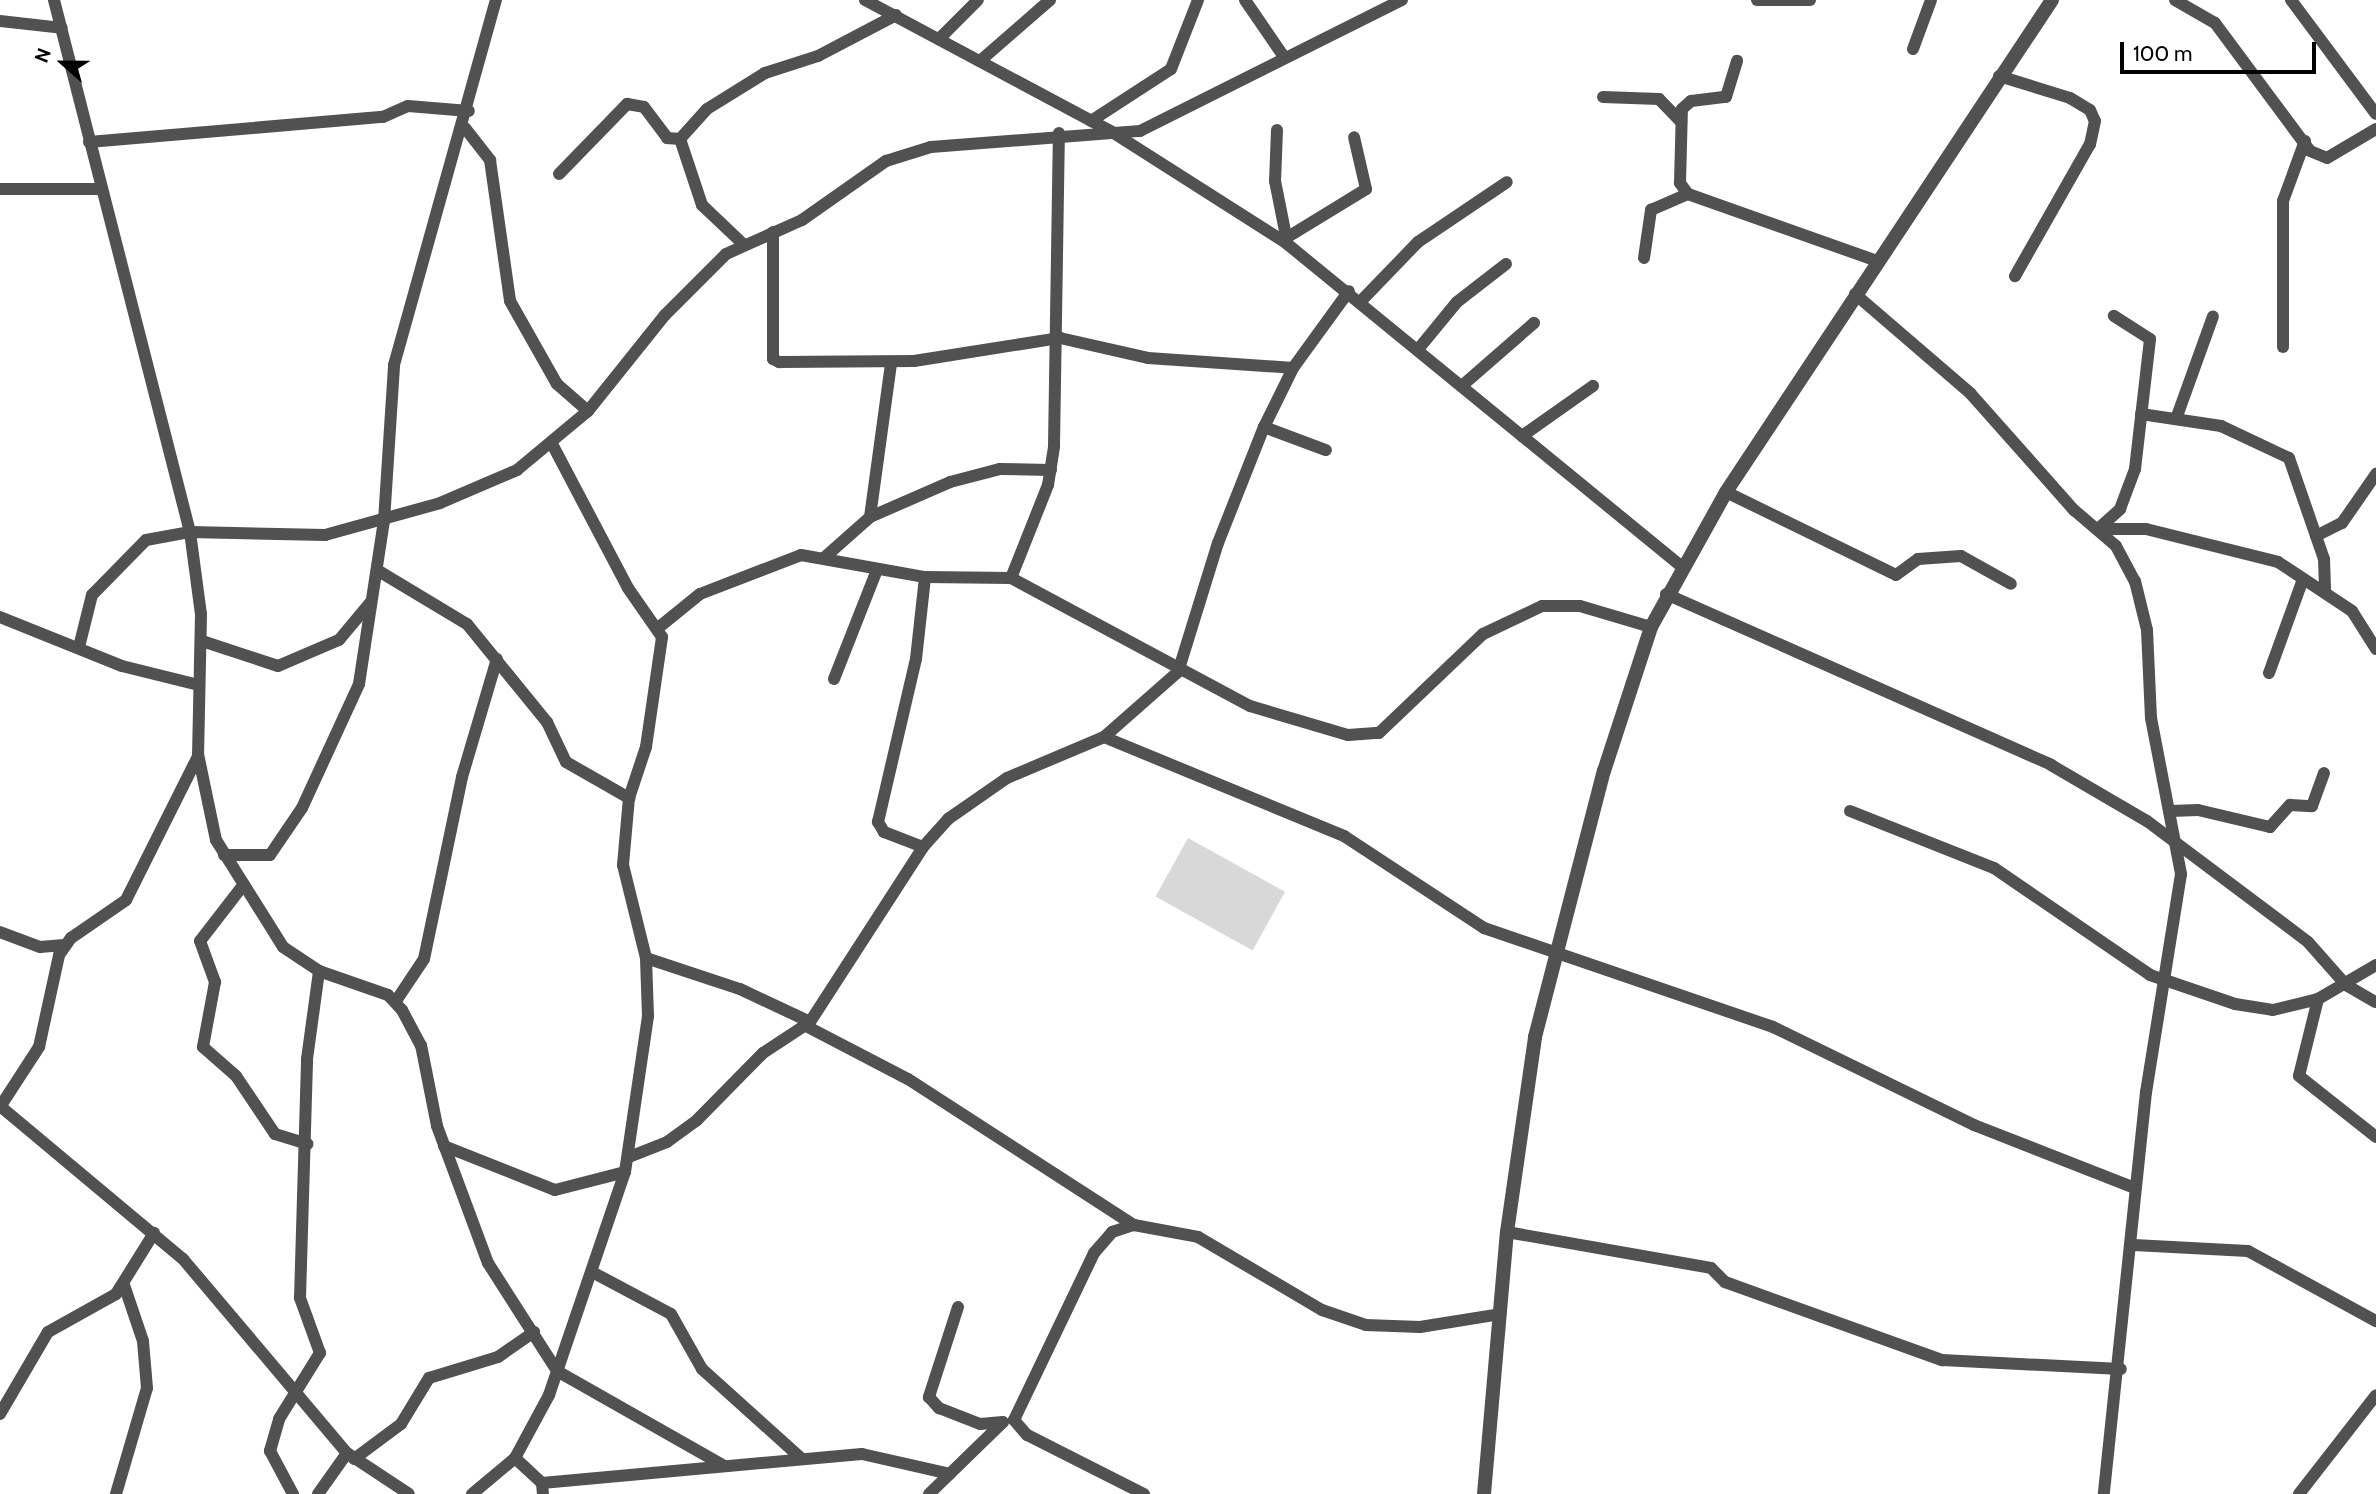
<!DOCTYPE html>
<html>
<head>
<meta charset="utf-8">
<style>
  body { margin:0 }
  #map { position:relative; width:2376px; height:1494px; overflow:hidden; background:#fff; font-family:Cabin,sans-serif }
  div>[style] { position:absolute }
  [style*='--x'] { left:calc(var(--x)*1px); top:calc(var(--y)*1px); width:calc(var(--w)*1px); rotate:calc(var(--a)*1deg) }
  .green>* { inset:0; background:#d8d8d8; transform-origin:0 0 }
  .minor>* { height:12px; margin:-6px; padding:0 6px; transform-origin:6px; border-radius:6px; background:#515151 }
  .tertiary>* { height:14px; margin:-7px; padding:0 7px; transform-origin:7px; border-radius:7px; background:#515151 }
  span { translate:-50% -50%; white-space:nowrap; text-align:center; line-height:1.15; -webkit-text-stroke:7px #fff; paint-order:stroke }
  .north { position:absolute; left:28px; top:28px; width:70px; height:70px; -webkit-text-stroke:5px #fff; paint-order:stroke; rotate:291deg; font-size:19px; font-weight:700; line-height:28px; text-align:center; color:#000 }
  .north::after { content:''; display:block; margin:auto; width:24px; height:32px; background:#000; clip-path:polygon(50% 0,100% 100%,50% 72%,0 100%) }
  .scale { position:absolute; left:2120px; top:42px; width:196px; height:32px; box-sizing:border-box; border:4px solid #000; border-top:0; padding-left:9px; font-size:21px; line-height:24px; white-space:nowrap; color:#000; -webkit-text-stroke:5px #fff; paint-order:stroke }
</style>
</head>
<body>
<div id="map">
  <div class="green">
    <div style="left:1188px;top:838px;width:111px;height:67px;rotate:29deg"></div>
  </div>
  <div class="minor">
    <div style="--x:54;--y:0;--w:549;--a:75.66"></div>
    <div style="--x:190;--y:532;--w:83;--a:82.4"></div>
    <div style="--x:201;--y:614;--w:140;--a:91.2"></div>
    <div style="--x:198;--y:754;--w:88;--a:78.2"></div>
    <div style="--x:216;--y:840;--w:126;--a:57.9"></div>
    <div style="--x:283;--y:947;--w:43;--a:33.7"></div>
    <div style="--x:319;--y:971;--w:73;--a:19.2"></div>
    <div style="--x:388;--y:995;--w:21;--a:47"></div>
    <div style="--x:402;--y:1010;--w:40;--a:62"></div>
    <div style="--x:421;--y:1045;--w:83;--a:78.8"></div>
    <div style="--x:437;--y:1126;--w:146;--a:69.6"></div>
    <div style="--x:488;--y:1263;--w:128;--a:57.4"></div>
    <div style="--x:557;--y:1371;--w:192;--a:29.6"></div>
    <div style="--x:865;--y:0;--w:280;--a:28.1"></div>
    <div style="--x:1112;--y:132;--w:206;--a:32.5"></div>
    <div style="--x:1286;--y:243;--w:510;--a:39.27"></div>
    <div style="--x:1245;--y:0;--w:69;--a:55.6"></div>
    <div style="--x:1757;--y:0;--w:53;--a:0"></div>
    <div style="--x:2175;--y:0;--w:46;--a:29.9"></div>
    <div style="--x:2215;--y:23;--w:159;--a:53.4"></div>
    <div style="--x:2310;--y:151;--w:18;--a:22"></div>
    <div style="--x:2327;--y:158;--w:57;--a:-30.6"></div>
    <div style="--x:2291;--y:0;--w:142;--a:53.3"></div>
    <div style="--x:0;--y:21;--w:62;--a:6.4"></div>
    <div style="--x:939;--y:39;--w:55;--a:-45"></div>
    <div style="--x:1913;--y:49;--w:52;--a:-69.8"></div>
    <div style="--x:980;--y:61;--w:93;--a:-41.1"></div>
    <div style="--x:1999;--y:76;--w:74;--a:17.2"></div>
    <div style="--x:2070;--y:98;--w:23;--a:31"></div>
    <div style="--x:2090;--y:110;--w:12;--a:66"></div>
    <div style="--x:2095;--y:121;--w:24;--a:102"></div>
    <div style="--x:2090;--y:144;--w:152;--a:119.6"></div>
    <div style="--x:1603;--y:97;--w:56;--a:2"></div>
    <div style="--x:1659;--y:99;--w:32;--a:46"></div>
    <div style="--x:1091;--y:121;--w:95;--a:-33"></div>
    <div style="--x:1171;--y:69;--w:74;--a:-68.6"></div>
    <div style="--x:465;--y:128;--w:41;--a:52"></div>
    <div style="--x:490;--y:160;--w:142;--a:81.9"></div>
    <div style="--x:510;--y:301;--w:95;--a:60.5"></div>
    <div style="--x:557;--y:384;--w:41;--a:41.1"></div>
    <div style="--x:1277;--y:130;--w:51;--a:92.2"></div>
    <div style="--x:1275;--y:181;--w:61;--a:78.7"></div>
    <div style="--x:89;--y:142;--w:295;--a:-4.9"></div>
    <div style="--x:383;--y:117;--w:27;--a:-24"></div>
    <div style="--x:408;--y:106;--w:61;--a:4.7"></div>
    <div style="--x:559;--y:174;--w:98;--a:-45.8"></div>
    <div style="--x:627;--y:104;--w:17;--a:10"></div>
    <div style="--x:644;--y:107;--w:39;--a:53"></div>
    <div style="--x:667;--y:138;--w:13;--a:4"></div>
    <div style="--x:0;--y:189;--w:100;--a:0"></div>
    <div style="--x:1688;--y:194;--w:14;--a:-126"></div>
    <div style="--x:1680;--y:183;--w:74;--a:-88.5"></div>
    <div style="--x:1682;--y:109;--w:12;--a:-42"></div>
    <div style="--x:1691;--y:101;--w:35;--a:-7"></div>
    <div style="--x:1726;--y:97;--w:38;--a:-73"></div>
    <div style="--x:773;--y:232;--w:127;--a:90"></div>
    <div style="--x:773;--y:359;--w:7;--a:27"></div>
    <div style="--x:779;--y:362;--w:135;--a:-0.4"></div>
    <div style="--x:914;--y:361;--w:148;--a:-9"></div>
    <div style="--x:1060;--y:338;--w:90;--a:12.8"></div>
    <div style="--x:1148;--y:358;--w:145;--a:3.9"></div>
    <div style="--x:1291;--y:235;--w:88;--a:-31.5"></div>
    <div style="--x:1366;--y:189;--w:53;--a:-103"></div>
    <div style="--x:742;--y:243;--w:55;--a:-136.5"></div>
    <div style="--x:702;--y:205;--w:70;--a:-108.4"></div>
    <div style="--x:680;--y:139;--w:40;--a:-48"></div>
    <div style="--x:707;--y:109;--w:68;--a:-31.8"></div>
    <div style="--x:765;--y:73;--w:56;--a:-17.8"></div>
    <div style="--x:818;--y:56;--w:88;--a:-27.7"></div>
    <div style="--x:1644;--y:258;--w:49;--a:-81.7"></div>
    <div style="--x:1651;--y:210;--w:40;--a:-23.4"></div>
    <div style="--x:1688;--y:194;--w:201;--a:19.5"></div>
    <div style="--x:1855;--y:294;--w:152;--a:40.7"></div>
    <div style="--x:1970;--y:393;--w:157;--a:48.4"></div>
    <div style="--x:2074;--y:510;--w:55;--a:40.6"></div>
    <div style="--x:2116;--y:546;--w:40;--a:62"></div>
    <div style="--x:2135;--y:581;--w:50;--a:76.2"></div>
    <div style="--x:2147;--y:630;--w:88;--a:87.4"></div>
    <div style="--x:2151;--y:718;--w:159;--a:79.1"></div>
    <div style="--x:2181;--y:874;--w:221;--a:99.1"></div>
    <div style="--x:2146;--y:1092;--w:404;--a:96"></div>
    <div style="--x:1361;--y:301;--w:82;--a:-46"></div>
    <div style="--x:1418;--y:242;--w:107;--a:-34"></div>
    <div style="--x:1420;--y:347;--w:58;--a:-50.6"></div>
    <div style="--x:1457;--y:302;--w:62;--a:-37.8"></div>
    <div style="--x:2283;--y:347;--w:146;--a:-90"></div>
    <div style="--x:2283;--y:201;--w:64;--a:-69.9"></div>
    <div style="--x:1464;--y:384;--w:93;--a:-41.1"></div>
    <div style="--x:2141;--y:414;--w:81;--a:8.5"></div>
    <div style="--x:2221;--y:426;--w:75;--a:25.2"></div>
    <div style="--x:2289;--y:458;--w:107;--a:70.9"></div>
    <div style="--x:2324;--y:559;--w:34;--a:88"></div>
    <div style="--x:2176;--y:419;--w:109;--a:-70.2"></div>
    <div style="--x:1264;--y:427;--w:66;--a:20.4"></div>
    <div style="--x:1522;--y:436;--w:87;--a:-35.2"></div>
    <div style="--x:1726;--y:492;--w:189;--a:26"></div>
    <div style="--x:1896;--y:575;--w:27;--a:-36"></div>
    <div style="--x:1918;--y:559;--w:43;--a:-4"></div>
    <div style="--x:1961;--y:556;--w:57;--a:29.2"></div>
    <div style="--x:870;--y:517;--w:155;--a:-82.2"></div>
    <div style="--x:2098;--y:529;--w:48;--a:0"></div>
    <div style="--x:2146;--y:529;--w:136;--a:14"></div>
    <div style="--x:2278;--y:562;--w:89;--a:33.5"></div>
    <div style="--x:2352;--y:611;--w:45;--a:57.7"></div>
    <div style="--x:2098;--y:529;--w:30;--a:-42"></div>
    <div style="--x:2120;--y:509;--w:43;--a:-69.4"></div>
    <div style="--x:2135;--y:469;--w:131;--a:-83.4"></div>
    <div style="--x:2150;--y:339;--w:43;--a:-147.4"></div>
    <div style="--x:2316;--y:536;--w:29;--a:-27"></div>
    <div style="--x:2342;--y:523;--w:60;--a:-55.2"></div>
    <div style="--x:825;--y:557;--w:60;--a:-41.6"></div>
    <div style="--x:870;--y:517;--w:87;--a:-23.6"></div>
    <div style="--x:950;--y:482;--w:52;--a:-14.6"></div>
    <div style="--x:1000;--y:469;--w:51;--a:1.1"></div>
    <div style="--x:377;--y:570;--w:105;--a:31"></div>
    <div style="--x:467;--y:624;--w:127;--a:50.8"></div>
    <div style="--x:547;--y:722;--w:44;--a:64.6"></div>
    <div style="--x:566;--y:762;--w:73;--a:29.7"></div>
    <div style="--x:1011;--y:578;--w:100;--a:-68.3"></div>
    <div style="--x:1048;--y:485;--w:39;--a:-81"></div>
    <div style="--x:1054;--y:446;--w:313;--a:-89.1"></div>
    <div style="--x:1666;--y:594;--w:421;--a:23.9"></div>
    <div style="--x:2051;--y:765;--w:111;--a:30.3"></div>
    <div style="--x:2147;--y:821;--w:201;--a:36.9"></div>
    <div style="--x:2308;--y:942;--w:57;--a:48.5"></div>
    <div style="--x:2346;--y:985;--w:34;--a:30"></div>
    <div style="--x:0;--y:617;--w:131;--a:21.9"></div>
    <div style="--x:122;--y:666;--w:79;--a:13.9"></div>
    <div style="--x:658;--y:628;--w:54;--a:-39"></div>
    <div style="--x:700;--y:594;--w:108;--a:-21.1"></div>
    <div style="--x:801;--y:555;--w:126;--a:10.1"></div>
    <div style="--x:925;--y:577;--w:86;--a:0.7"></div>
    <div style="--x:1011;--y:578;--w:271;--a:28.2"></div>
    <div style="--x:1250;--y:706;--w:102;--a:16.5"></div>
    <div style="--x:1348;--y:735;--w:31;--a:-4"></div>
    <div style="--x:1379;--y:733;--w:144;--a:-43.6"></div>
    <div style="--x:1483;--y:634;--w:65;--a:-25.4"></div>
    <div style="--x:1542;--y:606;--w:38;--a:0"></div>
    <div style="--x:1580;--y:606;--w:74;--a:16.5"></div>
    <div style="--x:202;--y:641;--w:80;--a:18.2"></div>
    <div style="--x:278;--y:666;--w:66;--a:-23.1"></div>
    <div style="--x:339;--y:640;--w:48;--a:-50"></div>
    <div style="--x:79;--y:647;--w:54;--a:-76"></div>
    <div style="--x:92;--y:595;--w:77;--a:-45.5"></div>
    <div style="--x:146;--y:540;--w:45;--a:-10.3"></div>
    <div style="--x:190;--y:532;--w:135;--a:1.3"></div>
    <div style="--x:325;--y:535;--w:119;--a:-15.5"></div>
    <div style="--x:440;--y:503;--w:84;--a:-23.2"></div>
    <div style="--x:517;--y:470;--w:92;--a:-39.7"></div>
    <div style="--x:588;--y:411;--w:123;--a:-51.3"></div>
    <div style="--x:665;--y:315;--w:86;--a:-45"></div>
    <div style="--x:726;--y:254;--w:83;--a:-24.1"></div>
    <div style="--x:802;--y:220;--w:103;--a:-35.1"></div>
    <div style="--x:886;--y:161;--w:47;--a:-17.3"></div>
    <div style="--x:931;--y:147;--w:210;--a:-4.4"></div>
    <div style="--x:1140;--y:131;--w:293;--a:-26.6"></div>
    <div style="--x:2269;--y:673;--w:100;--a:-70.1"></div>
    <div style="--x:834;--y:679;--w:117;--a:-68.5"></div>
    <div style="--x:1104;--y:737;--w:260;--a:22.4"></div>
    <div style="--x:1344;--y:836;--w:168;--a:33.3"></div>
    <div style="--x:1484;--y:928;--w:305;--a:18.9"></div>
    <div style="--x:1773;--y:1027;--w:224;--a:26"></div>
    <div style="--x:1974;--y:1125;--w:173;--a:21.4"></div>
    <div style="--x:1850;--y:811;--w:155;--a:21.6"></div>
    <div style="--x:1994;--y:868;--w:189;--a:34.4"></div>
    <div style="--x:2150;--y:975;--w:90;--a:18.8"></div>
    <div style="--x:2235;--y:1004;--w:38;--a:9"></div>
    <div style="--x:2273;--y:1010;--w:46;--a:-13.7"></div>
    <div style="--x:2318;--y:999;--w:67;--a:-30.4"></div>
    <div style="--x:2171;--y:811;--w:27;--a:-2"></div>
    <div style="--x:2198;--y:810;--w:74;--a:13.3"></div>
    <div style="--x:2270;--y:827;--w:30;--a:-48"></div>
    <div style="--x:2290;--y:805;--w:22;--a:3"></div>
    <div style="--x:2312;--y:806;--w:35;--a:-70"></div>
    <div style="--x:923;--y:847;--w:42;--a:-159"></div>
    <div style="--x:884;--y:832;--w:12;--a:-121"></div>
    <div style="--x:878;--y:822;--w:167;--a:-76.9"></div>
    <div style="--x:916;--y:659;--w:82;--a:-83.7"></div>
    <div style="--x:224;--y:855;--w:46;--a:0"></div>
    <div style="--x:270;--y:855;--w:57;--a:-55.8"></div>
    <div style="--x:302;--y:808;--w:136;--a:-65.3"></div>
    <div style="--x:359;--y:684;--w:165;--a:-81.3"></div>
    <div style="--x:384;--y:521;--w:156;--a:-86.3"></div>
    <div style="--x:394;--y:365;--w:379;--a:-74.4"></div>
    <div style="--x:241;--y:888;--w:67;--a:127.7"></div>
    <div style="--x:200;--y:941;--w:44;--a:69.9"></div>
    <div style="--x:215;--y:982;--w:66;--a:100.5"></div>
    <div style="--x:203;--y:1047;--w:44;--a:41.3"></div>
    <div style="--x:236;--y:1076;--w:70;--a:56.1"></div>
    <div style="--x:275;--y:1134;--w:34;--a:17"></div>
    <div style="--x:0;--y:932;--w:43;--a:20.6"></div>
    <div style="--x:40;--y:947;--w:24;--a:-5"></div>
    <div style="--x:646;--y:958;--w:99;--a:18.3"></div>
    <div style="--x:740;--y:989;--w:77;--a:25.2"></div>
    <div style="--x:2318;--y:999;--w:79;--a:103.9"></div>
    <div style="--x:2299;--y:1076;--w:98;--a:38.4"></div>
    <div style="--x:396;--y:1001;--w:50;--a:-56.3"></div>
    <div style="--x:424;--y:959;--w:186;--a:-78.2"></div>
    <div style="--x:462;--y:777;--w:123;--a:-73.5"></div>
    <div style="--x:806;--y:1026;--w:115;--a:27.5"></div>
    <div style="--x:908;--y:1079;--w:269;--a:32.9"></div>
    <div style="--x:0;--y:1106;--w:239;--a:39.9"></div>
    <div style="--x:183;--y:1259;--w:254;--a:49.8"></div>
    <div style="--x:347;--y:1453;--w:74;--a:33.5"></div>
    <div style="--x:0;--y:1107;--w:72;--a:-57"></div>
    <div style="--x:39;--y:1047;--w:94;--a:-77.7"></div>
    <div style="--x:59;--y:955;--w:21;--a:-55"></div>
    <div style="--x:71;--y:938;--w:67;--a:-34.6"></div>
    <div style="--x:126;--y:900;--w:159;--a:-63.4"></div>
    <div style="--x:444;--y:1146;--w:119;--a:21.6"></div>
    <div style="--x:555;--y:1190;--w:72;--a:-14.4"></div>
    <div style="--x:629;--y:1157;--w:41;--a:-21.5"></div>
    <div style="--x:667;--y:1142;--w:37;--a:-36"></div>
    <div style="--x:697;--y:1120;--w:94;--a:-45.4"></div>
    <div style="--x:763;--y:1053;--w:56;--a:-33.4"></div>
    <div style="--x:810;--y:1022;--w:208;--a:-57.1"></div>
    <div style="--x:923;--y:847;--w:38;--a:-48"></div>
    <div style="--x:948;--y:819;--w:72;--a:-34.8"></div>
    <div style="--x:1007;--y:778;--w:105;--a:-22.9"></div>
    <div style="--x:1104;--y:737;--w:98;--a:-41.3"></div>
    <div style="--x:1178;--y:672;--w:135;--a:-72.8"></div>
    <div style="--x:1218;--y:543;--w:125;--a:-68.4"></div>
    <div style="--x:1264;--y:427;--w:66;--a:-63.8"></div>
    <div style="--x:1293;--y:368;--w:95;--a:-54"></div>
    <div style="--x:1507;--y:1232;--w:207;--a:10"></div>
    <div style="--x:1711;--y:1268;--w:20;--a:45"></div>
    <div style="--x:1725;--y:1282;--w:231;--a:19.8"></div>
    <div style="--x:1942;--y:1360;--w:179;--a:2.9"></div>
    <div style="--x:2134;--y:1245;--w:114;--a:3"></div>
    <div style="--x:2248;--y:1251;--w:146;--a:28.7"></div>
    <div style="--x:592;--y:1272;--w:89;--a:28"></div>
    <div style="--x:671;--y:1314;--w:63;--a:60.6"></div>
    <div style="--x:702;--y:1369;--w:133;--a:42"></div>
    <div style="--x:958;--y:1307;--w:95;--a:107.9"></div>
    <div style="--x:929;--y:1397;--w:15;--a:48"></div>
    <div style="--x:939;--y:1408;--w:44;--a:21.3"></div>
    <div style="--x:980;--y:1424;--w:23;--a:-5"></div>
    <div style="--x:0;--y:1414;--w:95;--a:-59.7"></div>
    <div style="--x:48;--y:1332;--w:78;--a:-29.2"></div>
    <div style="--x:116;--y:1294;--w:72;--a:-58.1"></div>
    <div style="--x:515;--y:1458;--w:37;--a:43"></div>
    <div style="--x:542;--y:1483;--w:11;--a:85"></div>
    <div style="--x:354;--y:1459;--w:59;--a:-36.7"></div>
    <div style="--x:401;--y:1424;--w:54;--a:-58.7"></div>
    <div style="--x:429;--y:1378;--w:72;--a:-16.9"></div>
    <div style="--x:498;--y:1357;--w:44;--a:-34.8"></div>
    <div style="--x:542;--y:1483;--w:321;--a:-5.2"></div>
    <div style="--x:862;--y:1454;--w:90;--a:12.8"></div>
    <div style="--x:116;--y:1494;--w:110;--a:-73.7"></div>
    <div style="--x:147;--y:1388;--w:47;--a:-94.9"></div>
    <div style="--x:143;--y:1341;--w:59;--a:-108.7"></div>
    <div style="--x:293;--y:1494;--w:49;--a:-118.1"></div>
    <div style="--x:270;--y:1451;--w:33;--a:-74"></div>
    <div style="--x:279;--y:1419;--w:78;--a:-58.2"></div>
    <div style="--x:320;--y:1353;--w:59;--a:-110"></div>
    <div style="--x:300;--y:1298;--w:239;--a:-88.3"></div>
    <div style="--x:307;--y:1059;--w:89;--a:-82.2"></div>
    <div style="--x:318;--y:1494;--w:50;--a:-54.7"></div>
    <div style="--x:472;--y:1494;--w:56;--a:-39.9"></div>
    <div style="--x:515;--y:1458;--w:72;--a:-61.6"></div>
    <div style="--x:549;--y:1395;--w:236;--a:-71.2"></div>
    <div style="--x:625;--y:1172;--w:158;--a:-81.6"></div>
    <div style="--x:648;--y:1016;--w:58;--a:-92"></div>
    <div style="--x:646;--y:958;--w:96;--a:-103.9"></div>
    <div style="--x:623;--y:865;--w:67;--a:-84.9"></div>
    <div style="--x:629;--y:798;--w:54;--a:-71.6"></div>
    <div style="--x:646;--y:747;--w:111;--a:-81.7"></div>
    <div style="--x:662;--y:637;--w:60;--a:-124.8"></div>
    <div style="--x:628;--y:588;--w:163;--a:-117.8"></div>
    <div style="--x:929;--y:1494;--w:103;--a:-44.2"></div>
    <div style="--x:1144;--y:1494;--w:131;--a:-153.2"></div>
    <div style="--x:1027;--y:1435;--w:20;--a:-131"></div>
    <div style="--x:1014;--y:1420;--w:185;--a:-64.4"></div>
    <div style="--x:1094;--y:1253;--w:28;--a:-49"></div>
    <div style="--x:1112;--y:1232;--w:23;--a:-18"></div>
    <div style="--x:1134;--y:1225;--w:65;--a:10.6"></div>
    <div style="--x:1198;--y:1237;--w:144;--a:30.5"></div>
    <div style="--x:1322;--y:1310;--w:46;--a:18.8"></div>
    <div style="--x:1366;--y:1325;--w:54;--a:2.1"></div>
    <div style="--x:1420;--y:1327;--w:81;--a:-9.2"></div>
    <div style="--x:2299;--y:1494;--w:125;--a:-52.1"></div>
  </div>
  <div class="tertiary">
    <div style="--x:1484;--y:1494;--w:263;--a:-85"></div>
    <div style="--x:1507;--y:1232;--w:197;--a:-81.8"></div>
    <div style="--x:1535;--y:1037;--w:275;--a:-75.5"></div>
    <div style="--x:1604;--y:771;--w:151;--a:-71.9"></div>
    <div style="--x:1651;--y:627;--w:154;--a:-60.9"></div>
    <div style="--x:1726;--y:492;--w:590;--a:-56.47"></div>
  </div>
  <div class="north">N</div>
  <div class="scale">100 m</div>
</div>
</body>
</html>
